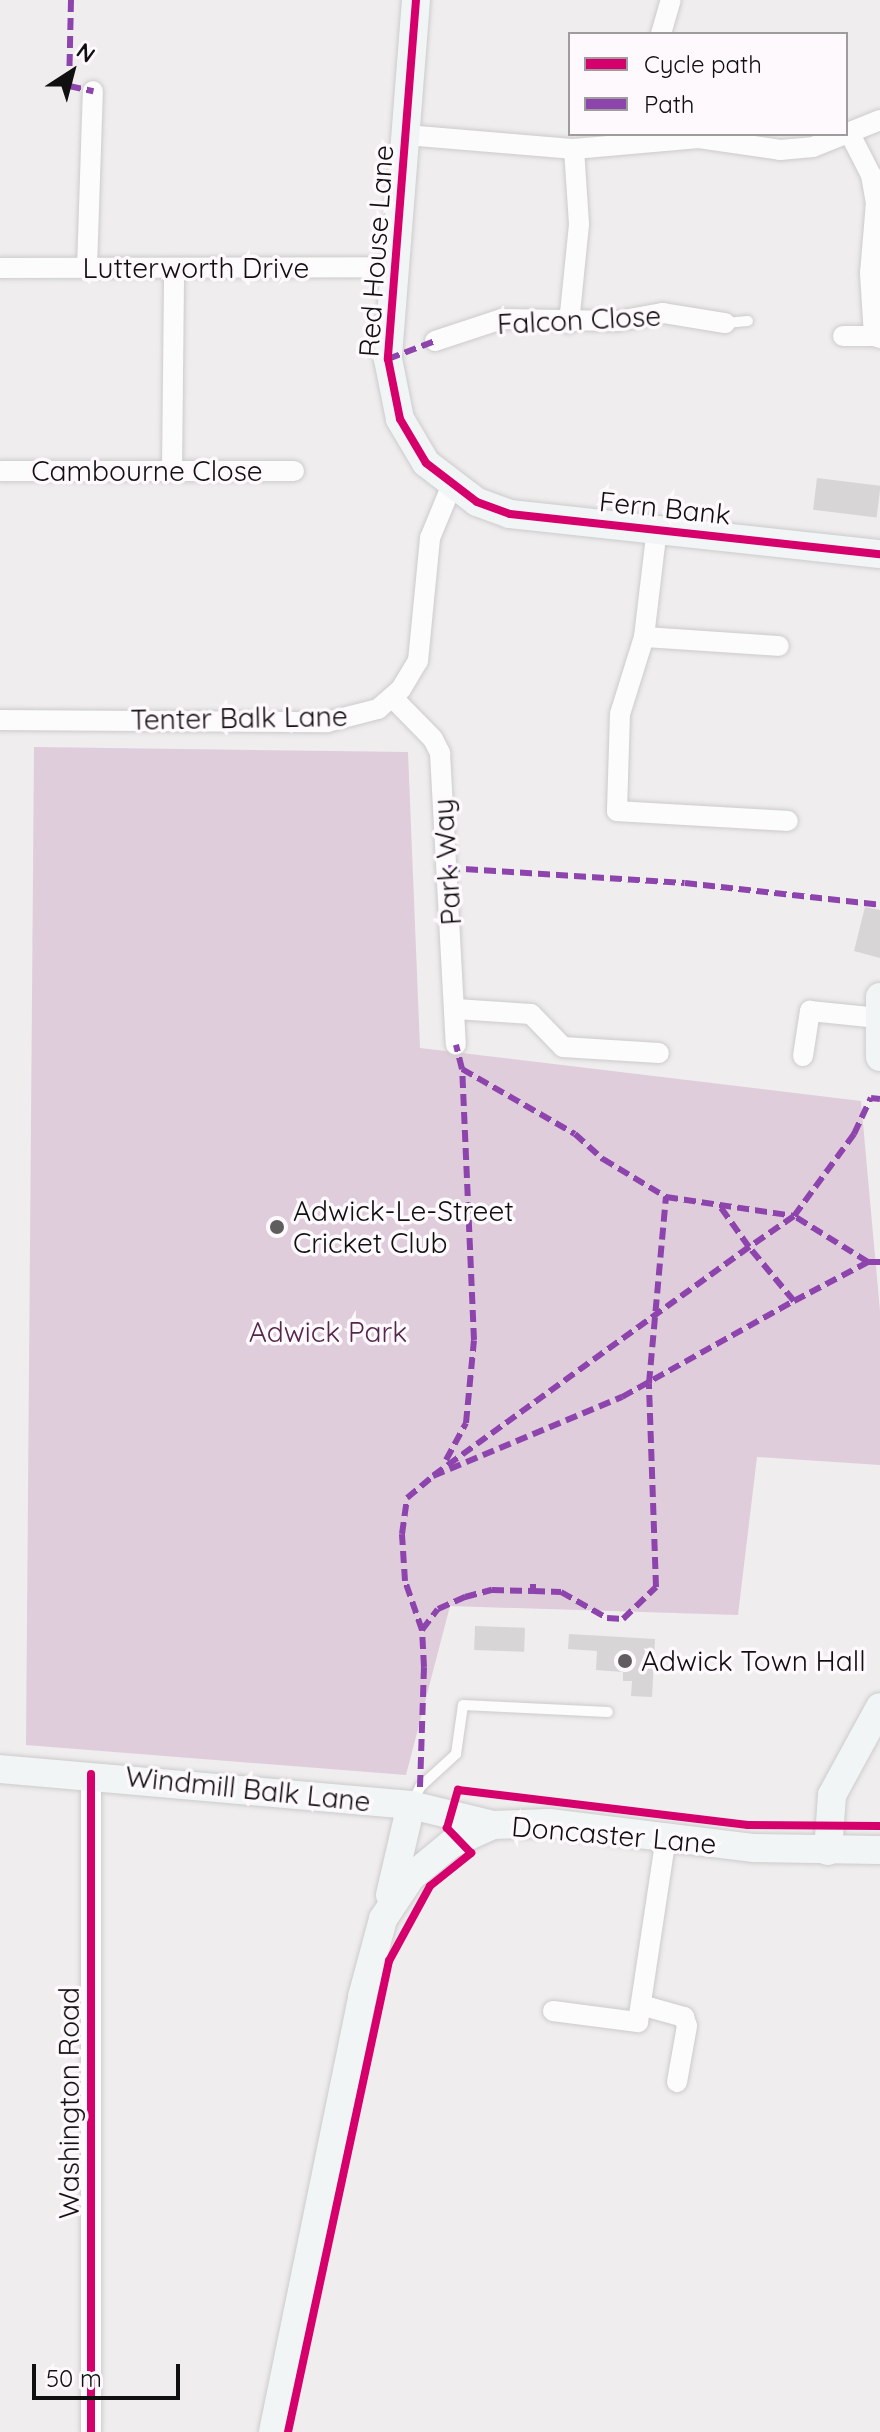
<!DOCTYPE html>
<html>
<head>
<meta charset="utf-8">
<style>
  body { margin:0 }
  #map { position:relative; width:880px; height:2432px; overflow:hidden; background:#efedee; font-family:Quicksand,sans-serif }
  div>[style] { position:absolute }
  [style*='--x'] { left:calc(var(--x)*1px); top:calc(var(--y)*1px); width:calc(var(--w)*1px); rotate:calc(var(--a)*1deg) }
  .green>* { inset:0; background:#e0cddb }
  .building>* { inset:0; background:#d7d5d6; transform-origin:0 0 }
  .roads { filter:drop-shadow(0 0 2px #cdcbcc) drop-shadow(0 0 2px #cdcbcc) }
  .lane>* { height:10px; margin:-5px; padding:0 5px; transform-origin:5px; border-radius:5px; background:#fdfcfc }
  .street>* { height:20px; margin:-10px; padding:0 10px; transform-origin:10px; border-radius:10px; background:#fdfcfc }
  .secondary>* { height:28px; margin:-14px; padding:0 14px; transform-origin:14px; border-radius:14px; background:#f2f5f6 }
  .quiet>* { height:6px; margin-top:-3px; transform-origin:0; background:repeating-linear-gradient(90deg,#8e44ad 0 12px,transparent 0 18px) }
  .cycleway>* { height:8px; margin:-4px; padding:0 4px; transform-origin:4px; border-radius:4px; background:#d6006c }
  .dots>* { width:22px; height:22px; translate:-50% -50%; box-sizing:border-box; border:4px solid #fef9fc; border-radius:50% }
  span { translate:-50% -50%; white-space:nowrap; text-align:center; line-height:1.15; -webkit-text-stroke:7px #fef9fc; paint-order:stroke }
  .street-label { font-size:28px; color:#111011 }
  .poi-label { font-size:28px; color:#111011 }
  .left { translate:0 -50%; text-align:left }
  .park-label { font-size:28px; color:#54274b }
  .legend { position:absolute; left:568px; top:32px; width:280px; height:104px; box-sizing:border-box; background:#fef9fc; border:2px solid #9f9c9e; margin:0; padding:10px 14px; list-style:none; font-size:24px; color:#111011 }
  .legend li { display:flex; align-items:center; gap:16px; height:40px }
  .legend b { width:40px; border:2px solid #9f9c9e }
  .north { position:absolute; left:32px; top:32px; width:80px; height:80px; -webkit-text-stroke:6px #fef9fc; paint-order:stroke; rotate:36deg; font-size:22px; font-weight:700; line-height:32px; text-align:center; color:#111011 }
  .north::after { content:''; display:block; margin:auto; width:28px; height:36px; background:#111011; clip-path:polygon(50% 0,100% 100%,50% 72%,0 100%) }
  .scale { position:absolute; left:32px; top:2364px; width:148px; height:36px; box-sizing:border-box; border:4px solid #111011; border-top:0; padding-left:10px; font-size:24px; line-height:28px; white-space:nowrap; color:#111011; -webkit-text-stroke:6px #fef9fc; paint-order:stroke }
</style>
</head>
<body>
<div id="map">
  <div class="green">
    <div style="clip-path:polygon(34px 747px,408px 752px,420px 1048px,861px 1101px,880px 1311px,880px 1465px,757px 1457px,738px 1615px,450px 1606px,406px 1775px,26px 1745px)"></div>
  </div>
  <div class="building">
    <div style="left:817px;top:478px;width:64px;height:32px;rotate:7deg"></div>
    <div style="clip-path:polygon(865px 907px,880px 910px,880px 958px,854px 951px)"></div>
    <div style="left:475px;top:1626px;width:50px;height:24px;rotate:2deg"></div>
    <div style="clip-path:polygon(569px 1634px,655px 1639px,652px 1697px,631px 1696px,632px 1681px,623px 1681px,623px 1672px,596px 1670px,597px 1651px,568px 1649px)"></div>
  </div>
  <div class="roads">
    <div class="lane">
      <div style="--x:725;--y:323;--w:23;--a:-5"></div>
      <div style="--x:412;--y:1803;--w:18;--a:-63"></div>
      <div style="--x:420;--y:1787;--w:49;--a:-42.5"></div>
      <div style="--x:456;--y:1754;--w:49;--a:-81.9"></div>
      <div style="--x:463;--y:1705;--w:145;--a:2.8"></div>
    </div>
    <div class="street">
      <div style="--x:661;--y:34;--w:35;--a:-74"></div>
      <div style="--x:850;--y:134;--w:46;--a:62.9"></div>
      <div style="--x:871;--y:175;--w:27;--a:80"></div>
      <div style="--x:876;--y:202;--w:71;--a:94.8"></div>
      <div style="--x:870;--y:273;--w:63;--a:86.4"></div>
      <div style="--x:874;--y:336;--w:6;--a:18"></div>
      <div style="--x:406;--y:135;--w:169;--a:4.8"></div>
      <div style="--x:574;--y:149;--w:125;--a:-5"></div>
      <div style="--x:699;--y:138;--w:82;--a:8.4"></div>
      <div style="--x:780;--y:150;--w:33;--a:-5"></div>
      <div style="--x:813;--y:147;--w:72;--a:-21.9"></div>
      <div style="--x:0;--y:268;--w:392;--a:-0.1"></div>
      <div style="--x:87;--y:268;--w:177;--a:-88.1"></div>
      <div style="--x:569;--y:323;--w:100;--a:-84.2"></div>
      <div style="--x:579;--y:224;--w:75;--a:-93.8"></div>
      <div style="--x:843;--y:336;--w:31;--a:0"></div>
      <div style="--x:435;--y:341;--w:71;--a:-18.2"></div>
      <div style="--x:502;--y:319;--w:116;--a:1"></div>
      <div style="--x:618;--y:321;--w:46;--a:-10.1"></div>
      <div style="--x:663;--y:313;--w:63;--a:9.2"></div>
      <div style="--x:0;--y:471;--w:294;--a:0"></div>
      <div style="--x:172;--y:471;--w:203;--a:-89.4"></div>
      <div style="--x:657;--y:528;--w:110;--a:96.8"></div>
      <div style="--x:644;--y:637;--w:81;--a:107.3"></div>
      <div style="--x:620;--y:714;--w:97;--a:91.8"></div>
      <div style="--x:617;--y:811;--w:171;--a:3.3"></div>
      <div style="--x:644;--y:637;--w:135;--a:3.8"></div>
      <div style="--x:393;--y:698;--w:57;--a:45.7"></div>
      <div style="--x:433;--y:739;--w:16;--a:63"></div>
      <div style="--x:440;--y:753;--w:292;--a:86.9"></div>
      <div style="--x:0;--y:720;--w:327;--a:0.4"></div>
      <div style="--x:327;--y:722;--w:53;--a:-14.3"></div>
      <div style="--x:378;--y:709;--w:30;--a:-41"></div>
      <div style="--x:401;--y:689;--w:33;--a:-59"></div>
      <div style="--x:418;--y:661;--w:124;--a:-84.4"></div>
      <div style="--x:430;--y:538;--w:55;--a:-67.6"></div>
      <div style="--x:456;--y:1009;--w:75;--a:3.8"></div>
      <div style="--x:531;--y:1014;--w:46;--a:45.9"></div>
      <div style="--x:563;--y:1047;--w:96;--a:3.6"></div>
      <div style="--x:803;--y:1056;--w:46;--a:-81.2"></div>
      <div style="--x:810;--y:1011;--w:69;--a:5.8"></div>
      <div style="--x:91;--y:1774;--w:658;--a:90"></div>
      <div style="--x:641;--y:2005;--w:45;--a:15.6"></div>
      <div style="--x:684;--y:2017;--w:9;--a:72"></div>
      <div style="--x:687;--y:2026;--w:57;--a:100.1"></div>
      <div style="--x:553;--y:2011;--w:86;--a:7.4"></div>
      <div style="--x:638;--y:2022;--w:188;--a:-81.4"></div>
    </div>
    <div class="secondary">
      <div style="--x:416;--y:0;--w:360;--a:94.5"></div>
      <div style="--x:388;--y:359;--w:61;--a:78.7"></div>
      <div style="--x:400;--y:419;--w:51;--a:59.4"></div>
      <div style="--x:426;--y:463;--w:64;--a:37.4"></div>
      <div style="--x:477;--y:502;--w:35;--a:20"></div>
      <div style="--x:510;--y:514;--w:372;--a:6.2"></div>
      <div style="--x:880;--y:997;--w:60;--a:90"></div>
      <div style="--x:0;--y:1769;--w:413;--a:5"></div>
      <div style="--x:411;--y:1805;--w:84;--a:13.7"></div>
      <div style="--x:828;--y:1851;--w:56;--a:-85.9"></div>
      <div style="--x:832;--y:1795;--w:100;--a:-61.4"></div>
      <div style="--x:390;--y:1895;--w:92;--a:-76.9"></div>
      <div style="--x:273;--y:2432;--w:444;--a:-78.4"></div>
      <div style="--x:362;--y:1997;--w:81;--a:-74.9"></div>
      <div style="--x:383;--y:1919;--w:50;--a:-56.3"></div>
      <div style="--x:411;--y:1877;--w:52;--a:-39.5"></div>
      <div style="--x:451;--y:1844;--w:46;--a:-24.3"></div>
      <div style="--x:493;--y:1825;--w:56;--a:-2"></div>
      <div style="--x:549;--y:1823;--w:207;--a:7"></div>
      <div style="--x:754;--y:1848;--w:126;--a:0.9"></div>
    </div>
  </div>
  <div class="quiet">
    <div style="--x:71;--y:0;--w:86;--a:91.3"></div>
    <div style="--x:69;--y:86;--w:25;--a:12"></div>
    <div style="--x:388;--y:359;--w:50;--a:-21"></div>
    <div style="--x:448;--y:868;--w:237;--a:3.6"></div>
    <div style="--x:685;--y:883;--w:196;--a:6.4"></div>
    <div style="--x:462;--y:1069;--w:130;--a:29.9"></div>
    <div style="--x:575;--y:1134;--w:38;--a:42"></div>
    <div style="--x:603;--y:1159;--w:74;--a:31.1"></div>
    <div style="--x:666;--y:1197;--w:129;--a:8.4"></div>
    <div style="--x:794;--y:1216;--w:55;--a:145.4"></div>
    <div style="--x:749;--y:1247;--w:52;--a:-125.5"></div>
    <div style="--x:868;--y:1262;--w:87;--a:-148.1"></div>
    <div style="--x:794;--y:1216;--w:102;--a:-53.8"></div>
    <div style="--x:854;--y:1134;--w:40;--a:-65"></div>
    <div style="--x:871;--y:1098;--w:9;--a:6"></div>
    <div style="--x:794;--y:1301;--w:84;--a:-27.8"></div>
    <div style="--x:868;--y:1262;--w:12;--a:0"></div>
    <div style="--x:446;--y:1460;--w:42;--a:-61.6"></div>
    <div style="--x:466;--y:1423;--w:83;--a:-84.5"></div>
    <div style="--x:474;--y:1340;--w:271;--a:-92.5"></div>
    <div style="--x:462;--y:1069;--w:25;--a:-104"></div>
    <div style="--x:533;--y:1591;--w:28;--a:2"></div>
    <div style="--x:561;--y:1592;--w:53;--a:29.5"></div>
    <div style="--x:607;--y:1618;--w:16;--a:4"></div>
    <div style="--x:623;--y:1619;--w:46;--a:-44.1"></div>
    <div style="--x:656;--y:1587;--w:204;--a:-92"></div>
    <div style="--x:649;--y:1383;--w:187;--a:-84.8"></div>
    <div style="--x:422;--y:1630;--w:26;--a:-53"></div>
    <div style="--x:438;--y:1609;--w:30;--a:-24"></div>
    <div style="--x:465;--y:1597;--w:28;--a:-15"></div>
    <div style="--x:492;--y:1590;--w:41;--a:1.4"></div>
    <div style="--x:533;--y:1591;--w:7;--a:-90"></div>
    <div style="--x:420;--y:1787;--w:120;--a:-88.1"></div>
    <div style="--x:424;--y:1667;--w:37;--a:-93"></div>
    <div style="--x:422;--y:1630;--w:52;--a:-109.1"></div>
    <div style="--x:405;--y:1581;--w:47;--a:-93.7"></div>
    <div style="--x:402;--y:1534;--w:36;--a:-82"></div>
    <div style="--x:407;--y:1498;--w:34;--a:-40"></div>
    <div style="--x:433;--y:1476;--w:205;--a:-22.7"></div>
    <div style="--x:622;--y:1397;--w:197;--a:-29.2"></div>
    <div style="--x:794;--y:1301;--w:70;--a:-129.8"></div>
    <div style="--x:749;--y:1247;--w:390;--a:144.1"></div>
  </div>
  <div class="cycleway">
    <div style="--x:416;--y:0;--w:360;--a:94.5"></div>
    <div style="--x:388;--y:359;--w:61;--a:78.7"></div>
    <div style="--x:400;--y:419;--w:51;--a:59.4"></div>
    <div style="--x:426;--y:463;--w:64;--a:37.4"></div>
    <div style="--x:477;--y:502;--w:35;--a:20"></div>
    <div style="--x:510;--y:514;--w:372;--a:6.2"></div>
    <div style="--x:91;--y:1774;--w:658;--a:90"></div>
    <div style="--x:288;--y:2432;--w:482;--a:-77.9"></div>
    <div style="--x:389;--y:1961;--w:85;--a:-61.3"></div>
    <div style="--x:430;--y:1886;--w:53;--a:-38.8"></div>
    <div style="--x:471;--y:1853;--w:35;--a:-134"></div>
    <div style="--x:447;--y:1828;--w:40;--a:-74"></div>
    <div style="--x:458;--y:1790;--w:292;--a:6.9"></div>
    <div style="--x:748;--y:1825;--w:132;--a:0.4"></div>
  </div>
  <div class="dots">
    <div style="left:277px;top:1227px;background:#5f5d5e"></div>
    <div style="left:625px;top:1661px;background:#5f5d5e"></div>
  </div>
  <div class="street-label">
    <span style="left:376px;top:251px;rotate:-86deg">Red House Lane</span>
    <span style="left:196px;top:268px">Lutterworth Drive</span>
    <span style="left:579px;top:320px;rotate:-3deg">Falcon Close</span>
    <span style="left:147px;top:471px">Cambourne Close</span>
    <span style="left:665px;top:508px;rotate:6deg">Fern Bank</span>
    <span style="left:239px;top:718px;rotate:-1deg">Tenter Balk Lane</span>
    <span style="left:447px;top:862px;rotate:-94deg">Park Way</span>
    <span style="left:248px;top:1789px;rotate:6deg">Windmill Balk Lane</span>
    <span style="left:614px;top:1835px;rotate:5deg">Doncaster Lane</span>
    <span style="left:69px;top:2103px;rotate:-90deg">Washington Road</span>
  </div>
  <div class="poi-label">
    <span class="left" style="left:293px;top:1227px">Adwick-Le-Street<br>Cricket Club</span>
    <span class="left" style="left:641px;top:1661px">Adwick Town Hall</span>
  </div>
  <div class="park-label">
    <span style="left:328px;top:1332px">Adwick Park</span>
  </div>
  <ul class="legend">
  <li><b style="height:10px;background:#d6006c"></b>Cycle path</li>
  <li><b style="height:10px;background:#8e44ad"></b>Path</li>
  </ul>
  <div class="north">N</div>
  <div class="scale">50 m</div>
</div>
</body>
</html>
